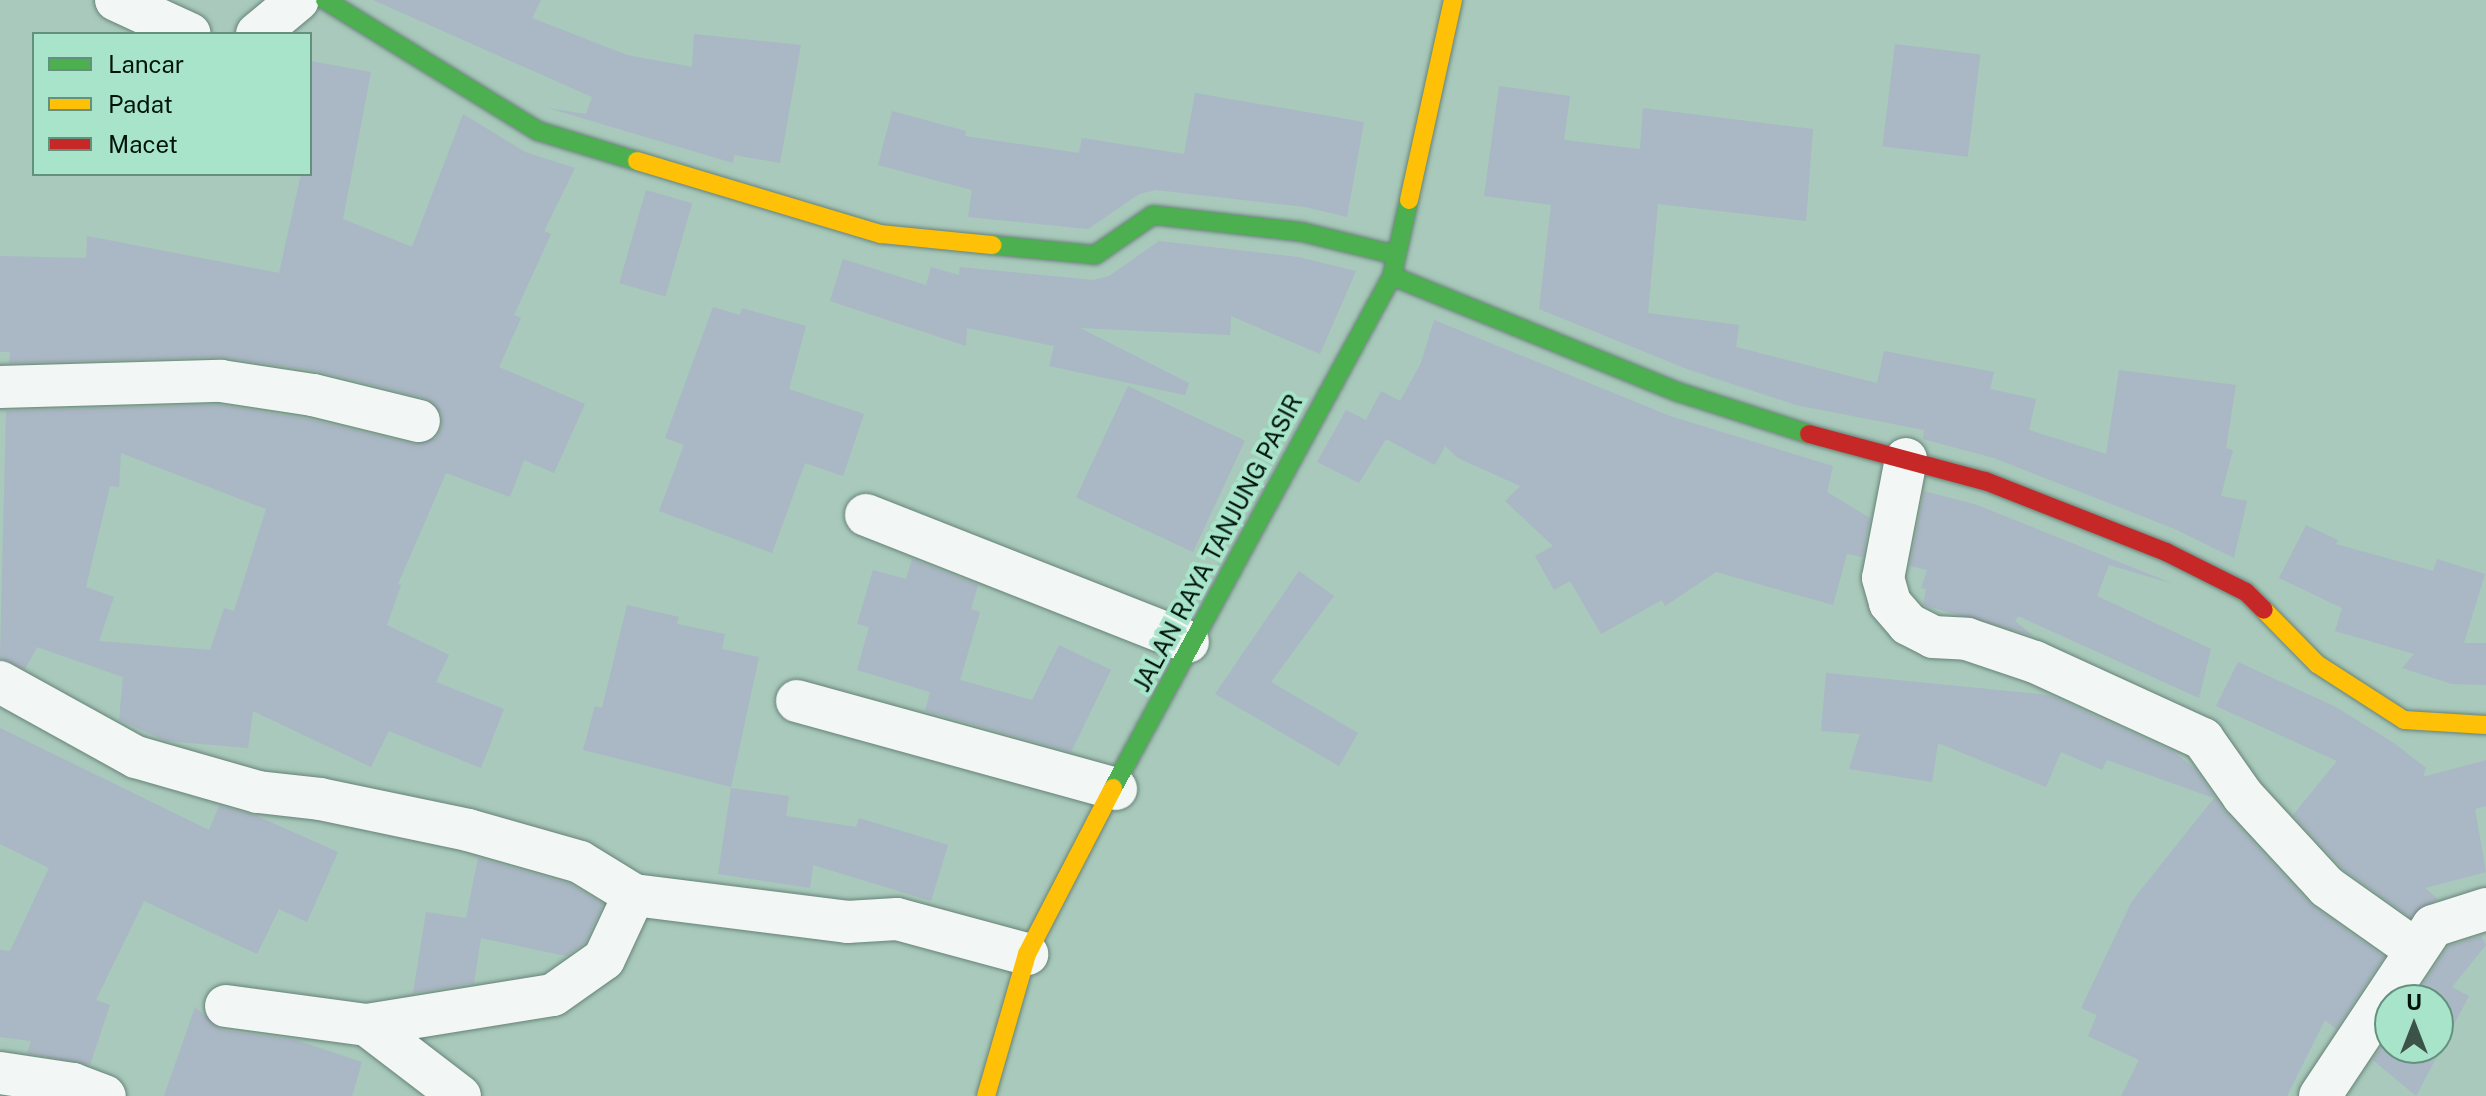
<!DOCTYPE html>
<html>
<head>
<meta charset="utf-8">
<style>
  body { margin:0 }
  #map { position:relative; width:2486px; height:1096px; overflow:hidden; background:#a8c9bb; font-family:"Public Sans",sans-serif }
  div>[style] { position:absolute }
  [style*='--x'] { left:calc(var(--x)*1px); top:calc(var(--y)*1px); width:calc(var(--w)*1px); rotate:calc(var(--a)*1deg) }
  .building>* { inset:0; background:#aab7c4; transform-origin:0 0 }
  .roads { filter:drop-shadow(0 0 2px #688278) drop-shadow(0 0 2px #688278) }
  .street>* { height:42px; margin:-21px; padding:0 21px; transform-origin:21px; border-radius:21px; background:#f2f7f5 }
  .fast>* { height:18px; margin:-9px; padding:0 9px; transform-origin:9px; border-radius:9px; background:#4caf50 }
  .slow>* { height:18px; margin:-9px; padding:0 9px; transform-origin:9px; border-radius:9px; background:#ffc107 }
  .jam>* { height:18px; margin:-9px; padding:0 9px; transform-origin:9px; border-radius:9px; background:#c62828 }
  span { translate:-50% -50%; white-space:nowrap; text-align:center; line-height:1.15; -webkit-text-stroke:8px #a7e4ca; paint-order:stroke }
  .street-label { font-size:24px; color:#00140c }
  .legend { position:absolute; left:32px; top:32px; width:280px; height:144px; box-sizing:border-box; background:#a7e4ca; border:2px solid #64917e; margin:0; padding:10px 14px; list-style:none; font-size:24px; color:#00140c }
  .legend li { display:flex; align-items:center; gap:16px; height:40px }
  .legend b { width:40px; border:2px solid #64917e }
  .north { position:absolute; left:2374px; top:984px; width:80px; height:80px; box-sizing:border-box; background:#a7e4ca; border:2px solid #64917e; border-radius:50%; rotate:0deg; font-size:22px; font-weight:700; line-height:32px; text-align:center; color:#00140c }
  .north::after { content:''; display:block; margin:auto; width:28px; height:36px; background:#3b5349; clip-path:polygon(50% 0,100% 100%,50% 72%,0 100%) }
</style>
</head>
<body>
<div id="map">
  <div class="building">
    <div style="clip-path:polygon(373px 0,541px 0,532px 18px,627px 55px,692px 67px,694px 34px,801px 45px,780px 163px,734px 155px,733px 163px,548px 108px,586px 114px,592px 97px)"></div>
    <div style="left:1895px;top:44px;width:86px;height:103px;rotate:7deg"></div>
    <div style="clip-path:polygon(evenodd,310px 61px,371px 72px,343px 219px,412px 247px,463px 114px,525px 152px,575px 168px,544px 231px,551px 234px,514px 315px,521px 318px,499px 367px,585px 404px,554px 473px,524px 460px,510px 497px,446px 473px,398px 584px,401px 585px,387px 625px,449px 655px,436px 682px,504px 709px,481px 768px,389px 731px,371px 767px,253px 711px,248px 748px,166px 741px,119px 720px,123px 677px,37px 647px,25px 669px,0 658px,6px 411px,220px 405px,308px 419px,414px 444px,436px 438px,442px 427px,442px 414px,425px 398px,317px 371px,220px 357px,9px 363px,10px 352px,0 352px,0 256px,86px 258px,87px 236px,279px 273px,301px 174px,310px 174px,310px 61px,121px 453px,266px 509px,234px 611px,224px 608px,210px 650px,99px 641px,114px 597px,86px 587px,110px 486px,119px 487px,121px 453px)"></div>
    <div style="clip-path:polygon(1499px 86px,1570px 96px,1564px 140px,1640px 149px,1643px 108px,1813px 129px,1806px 221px,1658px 204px,1648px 313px,1739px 325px,1736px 347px,1877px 383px,1884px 351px,1994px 372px,1990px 389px,2036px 399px,2029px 430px,2106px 454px,2119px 370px,2236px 385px,2226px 448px,2233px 450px,2221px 496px,2247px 501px,2234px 558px,2175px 529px,1994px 458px,1923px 439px,1924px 430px,1796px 405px,1687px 369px,1539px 309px,1551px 205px,1484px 196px)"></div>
    <div style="clip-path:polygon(1195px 93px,1364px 122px,1347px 217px,1305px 207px,1156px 190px,1139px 194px,1088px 229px,968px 217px,972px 190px,878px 165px,892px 111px,966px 131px,965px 136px,1079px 153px,1082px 138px,1184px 154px)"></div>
    <div style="left:646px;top:190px;width:48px;height:97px;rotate:16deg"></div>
    <div style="clip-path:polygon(1159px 241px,1298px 257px,1356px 271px,1320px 354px,1231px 316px,1230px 335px,1080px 328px,1189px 383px,1185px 395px,1049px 366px,1054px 346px,967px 328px,966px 346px,830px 301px,843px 259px,926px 285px,931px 267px,959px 275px,960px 267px,1093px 280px,1109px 276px)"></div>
    <div style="clip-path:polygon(713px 307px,740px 315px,742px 308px,806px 326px,789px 389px,864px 414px,843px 476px,805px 463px,772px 553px,659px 511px,684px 445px,665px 438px)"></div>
    <div style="clip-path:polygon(1434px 320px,1670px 416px,1833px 466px,1827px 492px,1870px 518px,1863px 557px,1847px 554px,1833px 605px,1716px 572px,1665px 606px,1662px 600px,1601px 634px,1570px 581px,1554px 590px,1535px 556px,1553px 546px,1505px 501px,1520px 486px,1458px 458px,1445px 446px,1435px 465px,1386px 439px,1359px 483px,1317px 462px,1346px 410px,1366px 420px,1381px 391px,1400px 401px,1421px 363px)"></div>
    <div style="left:1128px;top:386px;width:129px;height:123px;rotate:25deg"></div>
    <div style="clip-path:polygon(1924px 491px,1977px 505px,2174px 584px,2109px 565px,2097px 596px,2211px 649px,2199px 698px,2018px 616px,2015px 621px,2034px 636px,1923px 605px,1926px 589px,1921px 588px,1927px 570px,1910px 566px)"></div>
    <div style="clip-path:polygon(2306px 525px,2338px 540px,2336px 544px,2433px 571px,2437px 559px,2485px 574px,2464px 643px,2486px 643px,2486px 685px,2452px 684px,2402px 668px,2414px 654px,2335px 631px,2342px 608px,2279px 578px)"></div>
    <div style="clip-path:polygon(912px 559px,978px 585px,971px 609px,980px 612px,960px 680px,1032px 700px,1059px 645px,1111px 670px,1071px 752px,925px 711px,930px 692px,857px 670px,869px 627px,857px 624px,873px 570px,906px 579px)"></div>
    <div style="clip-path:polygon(1299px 571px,1334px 596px,1271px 682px,1358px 733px,1339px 766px,1215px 694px)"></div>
    <div style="clip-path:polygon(627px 605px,679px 617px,677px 624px,725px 634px,722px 649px,759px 657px,731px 787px,583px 750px,595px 706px,602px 708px)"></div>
    <div style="clip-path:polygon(2238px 662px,2334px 706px,2394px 743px,2426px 768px,2423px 777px,2486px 760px,2486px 806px,2475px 809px,2486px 872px,2425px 888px,2438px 899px,2410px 917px,2343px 869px,2293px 815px,2337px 761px,2216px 706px)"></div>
    <div style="clip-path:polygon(1826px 673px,2049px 695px,2174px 752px,2195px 769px,2225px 812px,2310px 904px,2384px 957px,2336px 1029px,2325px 1020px,2287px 1096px,2121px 1096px,2139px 1060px,2088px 1036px,2097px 1015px,2081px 1008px,2132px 901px,2214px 798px,2107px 760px,2102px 770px,2061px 752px,2046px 787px,1938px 743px,1932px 782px,1849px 769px,1860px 734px,1821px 731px)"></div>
    <div style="clip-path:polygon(0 728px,209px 830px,219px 806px,257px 816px,338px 852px,307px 922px,279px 909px,257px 954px,144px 901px,96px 1000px,110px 1005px,90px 1065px,27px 1053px,31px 1041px,0 1037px,0 950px,10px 951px,49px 868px,0 844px)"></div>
    <div style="clip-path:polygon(731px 788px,789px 796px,786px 816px,856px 827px,859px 818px,948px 845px,931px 901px,813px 865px,810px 888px,718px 874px)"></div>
    <div style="clip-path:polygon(478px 858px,570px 884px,603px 904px,585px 943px,566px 956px,481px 938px,474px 983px,413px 993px,426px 912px,466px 918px)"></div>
    <div style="clip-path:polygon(2481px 936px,2486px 945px,2452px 987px,2469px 996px,2416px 1096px,2373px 1060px,2390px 1034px,2390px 1048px,2438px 1048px,2438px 1000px,2413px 1000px,2448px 946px)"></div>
    <div style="clip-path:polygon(195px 1007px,222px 1030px,296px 1040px,362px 1062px,352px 1096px,164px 1096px)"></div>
  </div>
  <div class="roads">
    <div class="street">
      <div style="--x:116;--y:0;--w:81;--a:24.7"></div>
      <div style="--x:257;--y:34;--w:53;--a:-39.7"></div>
      <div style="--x:0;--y:387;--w:221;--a:-1.6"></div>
      <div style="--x:221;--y:381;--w:93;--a:8.7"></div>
      <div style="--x:313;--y:395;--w:109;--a:13.8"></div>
      <div style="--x:1906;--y:459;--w:121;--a:100.9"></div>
      <div style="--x:1883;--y:578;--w:26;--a:74"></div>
      <div style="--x:1890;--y:603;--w:28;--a:49"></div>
      <div style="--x:1908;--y:624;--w:28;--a:27"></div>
      <div style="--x:1933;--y:637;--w:34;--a:3"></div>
      <div style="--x:1967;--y:639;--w:72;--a:18.7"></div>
      <div style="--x:2035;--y:662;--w:185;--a:24.6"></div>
      <div style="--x:2203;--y:739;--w:70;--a:54.9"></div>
      <div style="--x:2243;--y:796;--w:124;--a:47.3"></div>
      <div style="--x:2327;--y:887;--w:105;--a:35.3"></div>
      <div style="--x:866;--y:515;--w:346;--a:21.5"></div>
      <div style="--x:0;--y:682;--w:155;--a:28.9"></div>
      <div style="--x:136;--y:757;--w:127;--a:16"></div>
      <div style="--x:258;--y:792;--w:62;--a:6.4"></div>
      <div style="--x:320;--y:799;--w:151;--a:11.8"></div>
      <div style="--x:468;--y:830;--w:116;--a:15.9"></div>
      <div style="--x:580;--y:862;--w:63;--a:31.4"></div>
      <div style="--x:634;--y:895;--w:215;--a:7.2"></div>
      <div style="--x:847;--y:922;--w:50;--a:-3.4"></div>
      <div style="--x:897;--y:919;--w:135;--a:15.1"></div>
      <div style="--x:797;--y:701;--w:331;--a:15.4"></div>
      <div style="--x:226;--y:1006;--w:142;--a:7.7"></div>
      <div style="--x:367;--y:1025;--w:188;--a:-9.2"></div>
      <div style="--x:553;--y:995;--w:62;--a:-35.2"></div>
      <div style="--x:604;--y:959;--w:71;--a:-64.9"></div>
      <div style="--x:367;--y:1025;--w:117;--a:37.4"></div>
      <div style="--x:0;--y:1073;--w:74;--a:8.6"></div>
      <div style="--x:73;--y:1084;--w:34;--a:21"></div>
      <div style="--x:2320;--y:1096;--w:204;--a:-56.4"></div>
      <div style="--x:2433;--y:926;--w:56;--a:-17.8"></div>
    </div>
    <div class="fast">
      <div style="--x:325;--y:0;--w:250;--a:31.6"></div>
      <div style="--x:538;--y:131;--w:103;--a:16.9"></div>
      <div style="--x:992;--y:245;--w:103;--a:5.5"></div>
      <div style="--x:1095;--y:255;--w:70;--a:-34.6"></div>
      <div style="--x:1153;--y:215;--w:150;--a:6.5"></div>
      <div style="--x:1302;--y:232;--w:97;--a:13.7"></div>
      <div style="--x:1392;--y:276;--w:309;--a:22.1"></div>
      <div style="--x:1678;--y:392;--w:138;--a:17.8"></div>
      <div style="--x:1113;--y:788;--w:583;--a:-61.41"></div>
      <div style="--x:1392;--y:276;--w:78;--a:-77.4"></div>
    </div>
    <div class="slow">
      <div style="--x:637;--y:161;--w:255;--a:16.7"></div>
      <div style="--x:881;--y:234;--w:112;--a:5.7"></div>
      <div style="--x:1409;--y:200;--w:205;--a:-77.6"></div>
      <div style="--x:2264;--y:610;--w:76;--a:45.5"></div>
      <div style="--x:2317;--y:664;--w:103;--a:32.8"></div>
      <div style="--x:2404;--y:720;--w:82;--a:3.5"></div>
      <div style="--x:986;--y:1096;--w:148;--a:-73.9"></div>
      <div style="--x:1027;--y:954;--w:187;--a:-62.6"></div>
    </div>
    <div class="jam">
      <div style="--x:1809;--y:434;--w:182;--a:15"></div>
      <div style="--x:1985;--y:481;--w:194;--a:21.4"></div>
      <div style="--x:2166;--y:552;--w:89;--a:26.6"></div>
      <div style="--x:2246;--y:592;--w:25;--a:45"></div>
    </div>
  </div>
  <div class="street-label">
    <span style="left:1218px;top:543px;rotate:-62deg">JALAN RAYA TANJUNG PASIR</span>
  </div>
  <ul class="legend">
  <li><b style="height:10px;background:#4caf50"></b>Lancar</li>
  <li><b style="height:10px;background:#ffc107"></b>Padat</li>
  <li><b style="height:10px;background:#c62828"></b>Macet</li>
  </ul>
  <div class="north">U</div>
</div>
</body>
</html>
